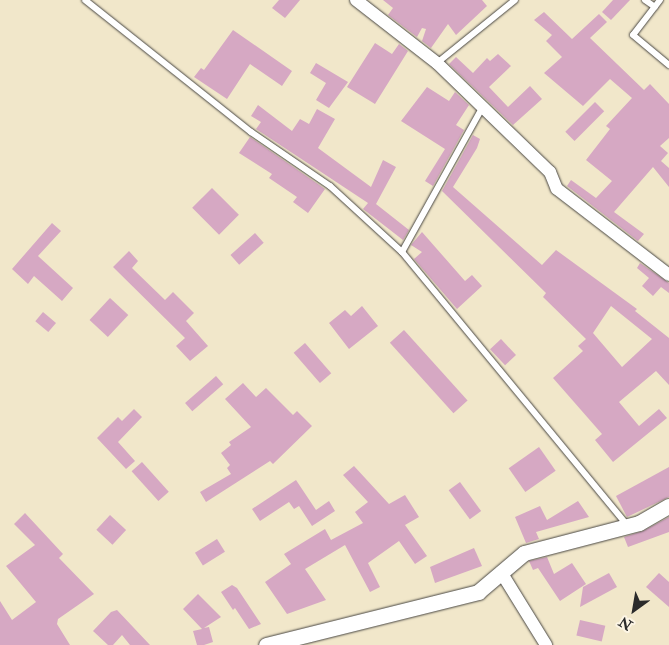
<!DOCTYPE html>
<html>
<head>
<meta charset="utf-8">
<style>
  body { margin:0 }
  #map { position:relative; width:669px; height:645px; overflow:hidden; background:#f1e7ca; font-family:"IM FELL Double Pica",serif }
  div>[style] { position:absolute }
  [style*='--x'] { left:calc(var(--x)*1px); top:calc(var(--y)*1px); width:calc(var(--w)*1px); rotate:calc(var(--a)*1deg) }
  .building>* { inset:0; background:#d6a8c3; transform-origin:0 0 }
  .roads { filter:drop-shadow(0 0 1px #494743) drop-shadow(0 0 1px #494743) }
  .service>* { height:6px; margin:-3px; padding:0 3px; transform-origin:3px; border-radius:3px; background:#fff }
  .minor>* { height:12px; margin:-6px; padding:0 6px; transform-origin:6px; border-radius:6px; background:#fff }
  .tertiary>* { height:15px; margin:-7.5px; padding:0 7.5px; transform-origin:7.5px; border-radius:7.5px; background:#fff }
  span { translate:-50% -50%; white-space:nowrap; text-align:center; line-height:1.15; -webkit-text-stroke:4px #fcf5e5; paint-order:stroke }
  .north { position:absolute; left:609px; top:585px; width:50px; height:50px; -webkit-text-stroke:4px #fcf5e5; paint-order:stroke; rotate:212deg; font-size:14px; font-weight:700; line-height:20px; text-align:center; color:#2b2b2b }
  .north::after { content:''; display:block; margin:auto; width:18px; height:22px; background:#2b2b2b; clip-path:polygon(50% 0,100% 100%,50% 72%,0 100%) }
</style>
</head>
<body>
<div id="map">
  <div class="building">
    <div style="clip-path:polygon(279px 0,300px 0,285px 18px,272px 8px)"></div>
    <div style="clip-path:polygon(383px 0,482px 0,487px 6px,456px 35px,448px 24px,431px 48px,422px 41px,426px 29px,422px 28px,417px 37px,388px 15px,393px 8px)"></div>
    <div style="clip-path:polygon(613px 0,630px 0,611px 20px,602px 12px)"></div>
    <div style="clip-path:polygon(544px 12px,572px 39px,599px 14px,607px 22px,590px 38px,644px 90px,650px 84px,669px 104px,669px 138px,660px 146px,668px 153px,661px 161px,669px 168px,669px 187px,653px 167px,614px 212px,644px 234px,638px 241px,567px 186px,571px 180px,596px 198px,612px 181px,586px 160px,610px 129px,606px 126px,632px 98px,610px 79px,583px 106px,544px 73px,562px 57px,546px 41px,552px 35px,534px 20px)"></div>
    <div style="clip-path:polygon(233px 30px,292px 71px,282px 86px,250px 64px,227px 99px,194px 77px,201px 68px,204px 70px)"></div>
    <div style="clip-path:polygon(375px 43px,392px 54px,399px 44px,408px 51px,375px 104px,347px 87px)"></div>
    <div style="clip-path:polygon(498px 54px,511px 66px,489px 87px,508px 107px,530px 86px,542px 99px,513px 125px,449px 64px,456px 57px,473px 73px,487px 58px,490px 61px)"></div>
    <div style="clip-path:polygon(316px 63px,348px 82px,329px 108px,316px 100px,326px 83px,310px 73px)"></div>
    <div style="clip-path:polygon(427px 87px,449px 101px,455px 92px,469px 105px,456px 125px,464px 130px,433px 186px,425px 181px,445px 149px,401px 121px)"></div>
    <div style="left:595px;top:102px;width:13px;height:42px;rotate:45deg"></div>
    <div style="clip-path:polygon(258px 105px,292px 131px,300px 119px,309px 124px,317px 109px,335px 119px,318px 148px,371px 187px,383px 160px,396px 167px,376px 204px,409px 230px,403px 240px,363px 209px,368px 203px,256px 129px,261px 122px,251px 116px)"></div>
    <div style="clip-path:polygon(evenodd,473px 135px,480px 139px,477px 148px,453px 187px,542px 265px,556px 250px,637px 309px,635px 311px,669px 338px,669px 385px,656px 371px,619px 402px,639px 426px,659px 409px,667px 418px,613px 462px,595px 440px,602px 434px,553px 378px,583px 351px,578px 346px,586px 339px,543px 297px,546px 293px,442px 191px,473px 135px,611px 306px,652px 339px,622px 367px,593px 333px,611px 306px)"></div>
    <div style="clip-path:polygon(250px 137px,325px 189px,308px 213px,293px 202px,297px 197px,269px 178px,272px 174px,239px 153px)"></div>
    <div style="left:212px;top:188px;width:38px;height:28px;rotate:45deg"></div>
    <div style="clip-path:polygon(52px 223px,61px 231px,38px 256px,73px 288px,62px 301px,34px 276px,28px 284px,12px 269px)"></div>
    <div style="clip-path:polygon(422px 232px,465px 281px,472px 275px,482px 286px,457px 309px,414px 259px,422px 252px,411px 245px)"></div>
    <div style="left:255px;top:233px;width:13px;height:33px;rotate:48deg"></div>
    <div style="clip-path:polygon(129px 251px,138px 261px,132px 268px,165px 300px,173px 292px,194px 313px,186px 321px,208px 346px,190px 361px,176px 346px,185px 338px,113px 267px)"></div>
    <div style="clip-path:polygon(640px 263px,669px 283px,669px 293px,661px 287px,653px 296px,642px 286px,649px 278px,637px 268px)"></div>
    <div style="left:110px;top:298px;width:25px;height:30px;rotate:43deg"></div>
    <div style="clip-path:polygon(362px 306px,378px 326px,349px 349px,329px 323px,345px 310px,351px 316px)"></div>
    <div style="left:43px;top:312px;width:17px;height:12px;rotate:40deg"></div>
    <div style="left:404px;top:330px;width:95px;height:19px;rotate:48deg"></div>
    <div style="left:501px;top:339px;width:22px;height:15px;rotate:47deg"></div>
    <div style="left:305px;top:343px;width:40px;height:15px;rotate:49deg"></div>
    <div style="left:216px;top:376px;width:11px;height:41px;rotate:49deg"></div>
    <div style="clip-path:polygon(243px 383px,256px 397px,266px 388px,293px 415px,297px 411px,312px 426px,273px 464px,270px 461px,206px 502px,200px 492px,231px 474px,227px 468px,230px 465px,221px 453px,231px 445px,229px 442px,251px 427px,225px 399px)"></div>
    <div style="clip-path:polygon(134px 409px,142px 417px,118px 442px,135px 461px,126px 469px,97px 438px,118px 417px,122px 421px)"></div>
    <div style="left:539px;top:447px;width:29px;height:37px;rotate:55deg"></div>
    <div style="left:142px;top:462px;width:40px;height:14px;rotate:48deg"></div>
    <div style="clip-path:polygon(354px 466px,389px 504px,405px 495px,419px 517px,405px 525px,427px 556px,415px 564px,399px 541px,368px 563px,380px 587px,370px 592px,345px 545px,305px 569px,326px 600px,287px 614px,265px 582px,291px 564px,284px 554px,325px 529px,331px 540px,363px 523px,355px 512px,368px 502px,343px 475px)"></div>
    <div style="clip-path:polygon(669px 467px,669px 497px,627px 517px,616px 496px)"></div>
    <div style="clip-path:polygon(296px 480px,316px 510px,329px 501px,335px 511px,312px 526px,299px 506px,294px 509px,289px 502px,260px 521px,252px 509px)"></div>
    <div style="left:460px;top:482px;width:36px;height:14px;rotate:54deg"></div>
    <div style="clip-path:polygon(578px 501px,589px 517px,536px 532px,539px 539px,526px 543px,515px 517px,540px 506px,547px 520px)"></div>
    <div style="clip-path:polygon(25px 513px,63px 554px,59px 558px,94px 594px,58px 619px,57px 624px,70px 645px,0 645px,0 601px,12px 620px,36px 602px,6px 566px,35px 545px,14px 524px)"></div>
    <div style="left:110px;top:515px;width:22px;height:20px;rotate:43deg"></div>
    <div style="clip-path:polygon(669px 517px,669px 532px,628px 547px,624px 537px,643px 531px)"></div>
    <div style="left:217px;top:539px;width:15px;height:26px;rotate:58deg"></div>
    <div style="clip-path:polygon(474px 548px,482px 566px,435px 583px,430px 567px)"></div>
    <div style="clip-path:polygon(547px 557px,554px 574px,572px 563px,586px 584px,560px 601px,538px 568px,533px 570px,529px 561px)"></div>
    <div style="clip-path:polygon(609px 573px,617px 587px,580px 607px,583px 587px)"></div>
    <div style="clip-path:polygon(659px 573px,669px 582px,669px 607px,646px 587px)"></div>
    <div style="clip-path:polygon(232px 585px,237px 588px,261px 624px,249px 629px,235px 608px,233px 610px,221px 592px)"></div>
    <div style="clip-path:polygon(198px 594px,221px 617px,204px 628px,209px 627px,213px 642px,204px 645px,197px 645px,193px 631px,202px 629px,183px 609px)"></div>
    <div style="clip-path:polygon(117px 610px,150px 645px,130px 645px,122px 635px,113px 645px,108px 645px,93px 631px,111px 612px)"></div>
    <div style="left:580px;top:620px;width:26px;height:16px;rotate:13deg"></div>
  </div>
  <div class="roads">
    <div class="service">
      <div style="--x:85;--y:0;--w:212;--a:38.5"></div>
      <div style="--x:251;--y:132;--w:96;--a:34.4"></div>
      <div style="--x:330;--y:186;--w:98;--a:42.5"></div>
      <div style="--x:402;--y:252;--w:354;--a:50.5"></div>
      <div style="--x:645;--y:0;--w:12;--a:35"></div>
      <div style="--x:660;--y:0;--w:44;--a:127.6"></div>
      <div style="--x:633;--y:35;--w:47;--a:39.8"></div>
      <div style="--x:437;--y:63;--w:100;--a:-38.9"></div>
      <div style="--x:402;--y:252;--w:165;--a:-60.9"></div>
    </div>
    <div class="minor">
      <div style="--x:356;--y:0;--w:103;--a:37.9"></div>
      <div style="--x:437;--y:63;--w:157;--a:44"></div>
      <div style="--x:550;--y:172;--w:18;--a:68"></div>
      <div style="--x:557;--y:189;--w:141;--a:37.5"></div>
      <div style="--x:501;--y:572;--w:86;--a:58.3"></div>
    </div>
    <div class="tertiary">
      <div style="--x:266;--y:645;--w:219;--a:-14"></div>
      <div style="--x:478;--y:592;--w:60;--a:-40.3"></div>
      <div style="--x:524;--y:553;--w:119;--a:-14.6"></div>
      <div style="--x:639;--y:523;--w:34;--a:-30"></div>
    </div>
  </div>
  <div class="north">N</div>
</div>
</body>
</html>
